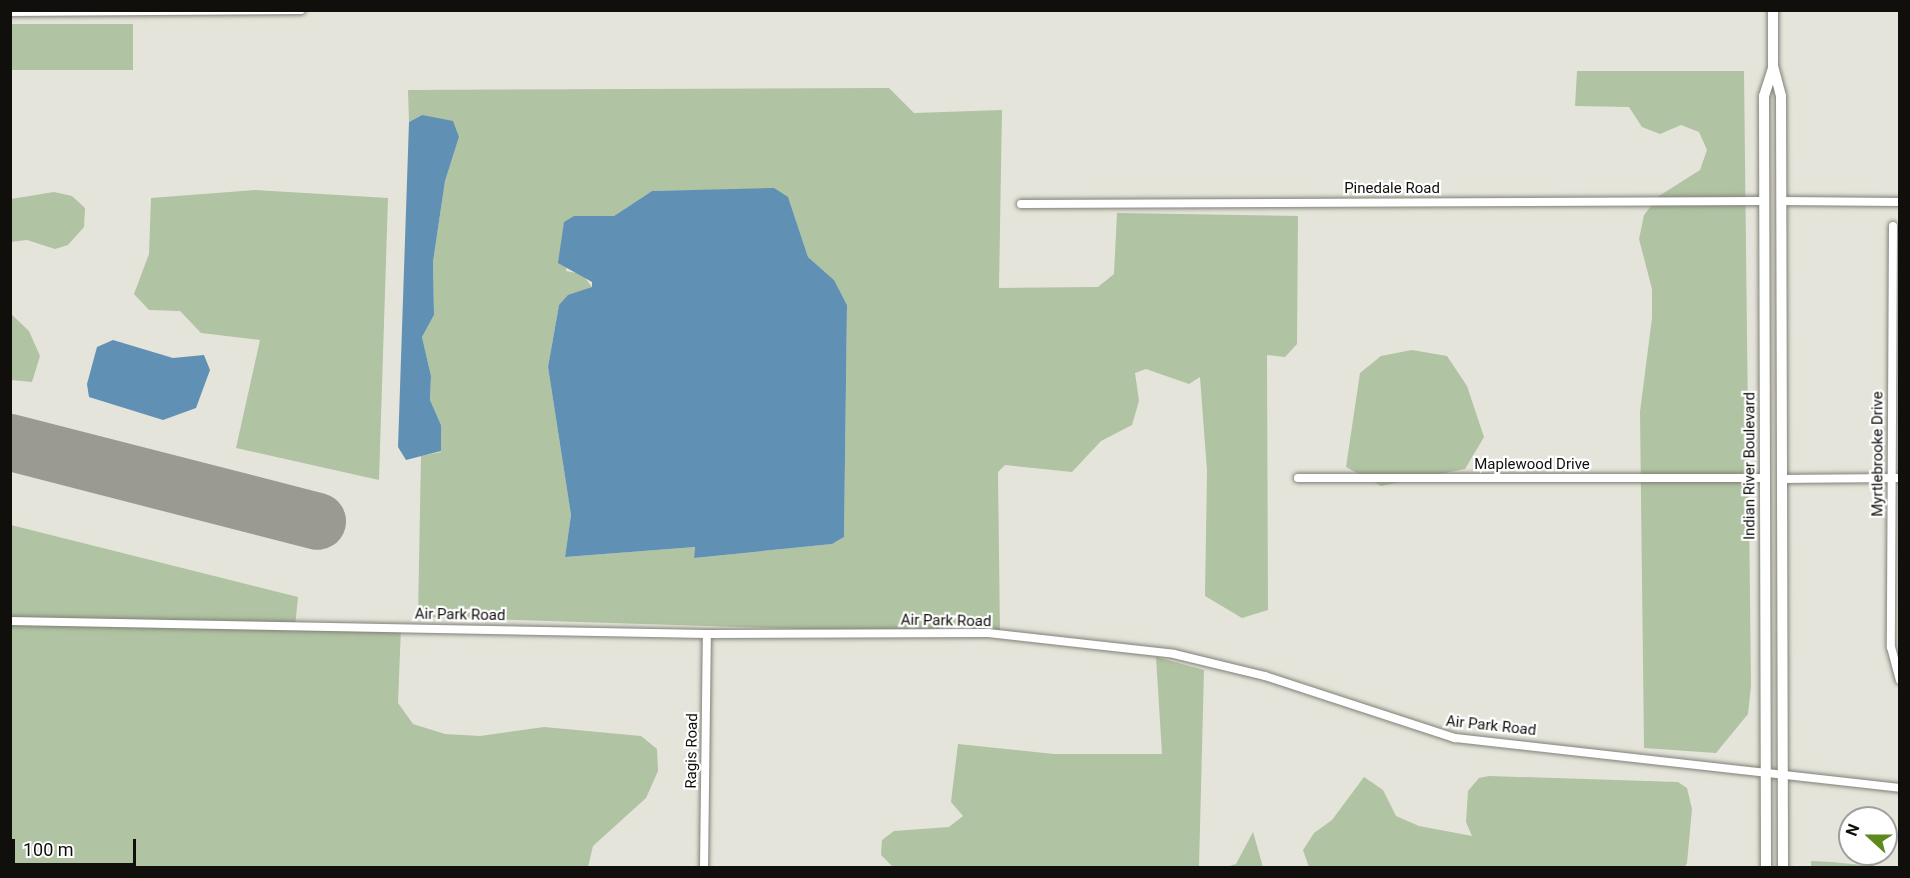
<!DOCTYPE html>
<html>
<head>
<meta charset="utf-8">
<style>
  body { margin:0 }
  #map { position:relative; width:1910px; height:878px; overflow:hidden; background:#e5e4da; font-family:Roboto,sans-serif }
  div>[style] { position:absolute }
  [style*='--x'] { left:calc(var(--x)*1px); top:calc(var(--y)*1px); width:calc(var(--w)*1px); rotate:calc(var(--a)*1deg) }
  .green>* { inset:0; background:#b0c3a2; transform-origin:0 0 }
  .water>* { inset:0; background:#6090b4 }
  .runway>* { height:57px; margin:-28.5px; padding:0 28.5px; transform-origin:28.5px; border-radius:28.5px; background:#9a9a92 }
  .roads { filter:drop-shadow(0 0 2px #818077) drop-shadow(0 0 2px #818077) }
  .street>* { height:8px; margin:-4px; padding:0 4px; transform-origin:4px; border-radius:4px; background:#fff }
  .secondary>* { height:10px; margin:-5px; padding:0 5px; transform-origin:5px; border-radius:5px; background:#fff }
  span { translate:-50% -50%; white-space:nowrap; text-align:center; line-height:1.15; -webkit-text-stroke:4.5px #fff; paint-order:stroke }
  .street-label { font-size:15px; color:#100f0c }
  .frame { position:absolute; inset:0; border:12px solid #100f0c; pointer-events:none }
  .north { position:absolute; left:1838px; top:806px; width:60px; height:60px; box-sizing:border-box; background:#fff; border:2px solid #9f9f9e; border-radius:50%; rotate:291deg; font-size:16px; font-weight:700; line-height:24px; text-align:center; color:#100f0c }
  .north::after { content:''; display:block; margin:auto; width:21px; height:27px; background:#5d8a1c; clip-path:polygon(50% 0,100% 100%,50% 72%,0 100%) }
  .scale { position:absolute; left:12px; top:839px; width:124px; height:27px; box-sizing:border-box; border:3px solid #100f0c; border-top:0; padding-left:8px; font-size:18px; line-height:21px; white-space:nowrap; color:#100f0c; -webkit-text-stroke:4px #fff; paint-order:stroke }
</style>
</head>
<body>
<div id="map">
  <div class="green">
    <div style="left:11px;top:24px;width:122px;height:46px"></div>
    <div style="clip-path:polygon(1577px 71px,1744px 71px,1751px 686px,1748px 714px,1716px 753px,1644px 748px,1640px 412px,1652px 318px,1652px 289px,1639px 239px,1644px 215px,1659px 196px,1700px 170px,1707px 150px,1699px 132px,1681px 125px,1660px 134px,1642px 127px,1629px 107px,1575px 106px)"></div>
    <div style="clip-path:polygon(evenodd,889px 88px,914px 113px,1002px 110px,999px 288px,1098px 287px,1114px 274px,1117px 213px,1298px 216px,1297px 344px,1285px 357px,1267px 355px,1268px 610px,1242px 618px,1205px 596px,1207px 471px,1200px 377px,1189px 384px,1146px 369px,1135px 373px,1139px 401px,1132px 425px,1101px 441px,1072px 472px,1005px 465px,998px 472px,1000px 635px,418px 617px,421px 456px,441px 452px,441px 425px,430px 400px,431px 376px,422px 337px,434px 315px,433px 262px,445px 181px,459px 137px,422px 115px,409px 122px,408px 90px,889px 88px,774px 189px,788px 198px,808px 257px,834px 280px,847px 305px,844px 537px,832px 544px,694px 558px,695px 547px,565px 557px,571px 515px,548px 367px,559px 305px,592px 287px,582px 274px,566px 271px,574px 216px,614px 216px,652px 191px,774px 189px)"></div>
    <div style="clip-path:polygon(255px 190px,388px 198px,379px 480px,236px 448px,260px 340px,201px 333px,180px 311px,149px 310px,134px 294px,149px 254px,151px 198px)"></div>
    <div style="clip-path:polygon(54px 192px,72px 196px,85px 208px,84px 227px,68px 245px,55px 249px,27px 240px,11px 242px,11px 199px)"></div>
    <div style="clip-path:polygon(10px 313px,29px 331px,40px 356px,32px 382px,11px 380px)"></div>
    <div style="clip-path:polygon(1412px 350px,1447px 356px,1467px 386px,1484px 437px,1465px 469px,1381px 486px,1346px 467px,1360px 373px,1381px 356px)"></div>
    <div style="clip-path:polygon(11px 525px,298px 597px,295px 627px,401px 627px,398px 703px,413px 724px,445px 734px,480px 736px,544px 727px,641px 736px,657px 749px,658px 771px,646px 798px,593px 846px,588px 867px,11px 868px)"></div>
    <div style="clip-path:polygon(1156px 657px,1204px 670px,1199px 867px,894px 868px,881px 855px,882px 840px,894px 831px,949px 827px,963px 816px,951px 802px,958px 744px,1054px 754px,1162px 754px)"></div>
    <div style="clip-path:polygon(1489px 776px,1678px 782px,1687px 788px,1692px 809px,1687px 863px,1684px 868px,1309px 867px,1303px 850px,1314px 833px,1332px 820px,1364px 777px,1383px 790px,1396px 816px,1419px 826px,1472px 836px,1466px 822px,1468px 791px,1479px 778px)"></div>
    <div style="clip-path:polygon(1253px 832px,1263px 867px,1226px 867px,1236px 864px)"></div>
    <div style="clip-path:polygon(1811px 861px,1831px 862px,1882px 867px,1811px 867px)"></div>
  </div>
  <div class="water">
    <div style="clip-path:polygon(422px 115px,453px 121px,459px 137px,445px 181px,433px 262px,434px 315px,422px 337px,431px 376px,430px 400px,441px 425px,441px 451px,406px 460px,398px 447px,409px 122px)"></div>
    <div style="clip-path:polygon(774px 188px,788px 197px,808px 257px,834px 280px,847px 305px,844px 537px,832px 544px,694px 558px,695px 547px,565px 557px,571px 515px,548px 367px,559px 305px,568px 295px,592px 287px,592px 282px,558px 263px,564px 222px,574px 216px,614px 216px,652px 191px)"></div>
    <div style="clip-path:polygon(113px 340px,173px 358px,204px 355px,210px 370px,196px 408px,163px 420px,89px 397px,87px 384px,97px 347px)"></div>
  </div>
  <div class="runway">
    <div style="--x:10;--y:442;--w:317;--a:14.4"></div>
  </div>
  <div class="roads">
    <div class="street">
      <div style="--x:10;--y:12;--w:291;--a:-0.4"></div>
      <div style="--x:1781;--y:201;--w:119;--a:0.5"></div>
      <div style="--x:1021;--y:204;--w:743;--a:-0.23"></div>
      <div style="--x:1893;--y:226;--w:421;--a:90.3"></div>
      <div style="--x:1891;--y:647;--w:34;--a:75"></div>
      <div style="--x:1298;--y:478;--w:467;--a:0"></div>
      <div style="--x:1782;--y:479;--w:118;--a:-0.5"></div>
      <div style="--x:10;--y:621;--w:697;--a:1.07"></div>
      <div style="--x:707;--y:634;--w:281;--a:-0.2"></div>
      <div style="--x:988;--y:633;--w:187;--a:6.4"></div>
      <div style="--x:1174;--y:654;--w:94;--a:13.6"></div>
      <div style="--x:1265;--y:676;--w:200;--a:18.1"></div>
      <div style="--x:1455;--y:738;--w:448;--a:6.4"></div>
      <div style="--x:704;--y:868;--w:234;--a:-89.3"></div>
    </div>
    <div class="secondary">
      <div style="--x:1773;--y:10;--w:56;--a:90"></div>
      <div style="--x:1773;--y:66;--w:31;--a:75"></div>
      <div style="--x:1781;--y:96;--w:772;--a:89.85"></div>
      <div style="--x:1766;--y:868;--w:772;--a:-90.15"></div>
      <div style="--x:1764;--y:96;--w:29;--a:-72"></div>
    </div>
  </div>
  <div class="street-label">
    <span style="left:1392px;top:189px">Pinedale Road</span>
    <span style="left:1878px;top:454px;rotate:-90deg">Myrtlebrooke Drive</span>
    <span style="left:1532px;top:465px">Maplewood Drive</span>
    <span style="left:1750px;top:466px;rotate:-90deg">Indian River Boulevard</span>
    <span style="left:460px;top:615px;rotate:1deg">Air Park Road</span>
    <span style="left:946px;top:621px;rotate:1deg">Air Park Road</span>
    <span style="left:1491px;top:726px;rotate:6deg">Air Park Road</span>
    <span style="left:692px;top:751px;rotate:-89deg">Ragis Road</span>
  </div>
  <div class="frame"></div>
  <div class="north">N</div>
  <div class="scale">100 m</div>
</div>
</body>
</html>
